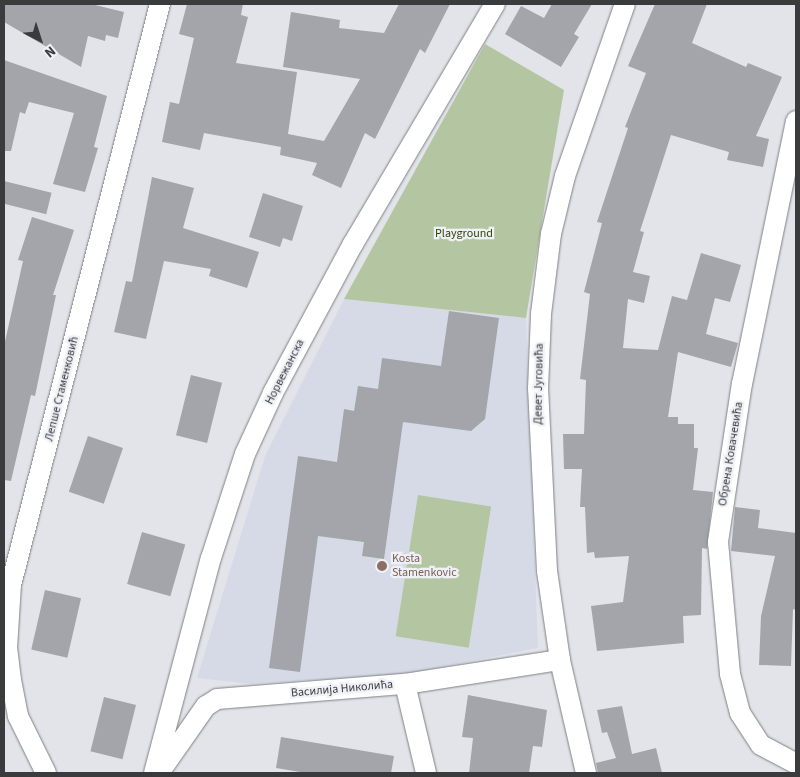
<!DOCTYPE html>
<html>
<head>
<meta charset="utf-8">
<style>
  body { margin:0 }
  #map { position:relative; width:800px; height:777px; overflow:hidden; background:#e3e4ea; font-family:"Source Sans 3",sans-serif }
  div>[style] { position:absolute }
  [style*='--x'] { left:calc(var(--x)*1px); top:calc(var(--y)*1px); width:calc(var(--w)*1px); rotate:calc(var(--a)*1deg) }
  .built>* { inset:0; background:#d6dae7 }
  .green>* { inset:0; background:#b4c6a1; transform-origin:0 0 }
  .building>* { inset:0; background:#a3a5aa; transform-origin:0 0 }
  .roads { filter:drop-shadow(0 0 1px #7e8085) drop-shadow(0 0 1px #7e8085) }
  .minor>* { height:20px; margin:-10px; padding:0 10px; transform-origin:10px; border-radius:10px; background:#fff }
  .dots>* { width:14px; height:14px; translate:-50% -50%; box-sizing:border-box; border:2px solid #f0f1f7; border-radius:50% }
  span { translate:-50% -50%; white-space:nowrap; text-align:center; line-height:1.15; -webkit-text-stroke:4.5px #f0f1f7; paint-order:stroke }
  .park-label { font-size:12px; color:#2b4300 }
  .street-label { font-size:12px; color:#3a3b3d }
  .education-label { font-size:12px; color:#785e54 }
  .left { translate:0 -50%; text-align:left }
  .frame { position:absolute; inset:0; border:5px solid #3a3b3d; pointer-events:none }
  .north { position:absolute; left:15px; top:15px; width:50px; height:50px; -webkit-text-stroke:4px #f0f1f7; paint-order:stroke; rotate:140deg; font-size:14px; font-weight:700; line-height:20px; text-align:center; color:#3a3b3d }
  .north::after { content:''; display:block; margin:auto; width:18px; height:22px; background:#3a3b3d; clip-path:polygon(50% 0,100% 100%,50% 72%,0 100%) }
</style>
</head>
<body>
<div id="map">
  <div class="built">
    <div style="clip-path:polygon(344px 299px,526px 318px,538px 648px,408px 674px,251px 684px,197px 678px,265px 456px)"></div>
  </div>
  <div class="green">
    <div style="clip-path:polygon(485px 44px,564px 90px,526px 318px,344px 299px)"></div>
    <div style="left:418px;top:495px;width:74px;height:143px;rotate:9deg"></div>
  </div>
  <div class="building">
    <div style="clip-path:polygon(4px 4px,91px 4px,124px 12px,118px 38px,106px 35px,105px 41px,88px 36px,81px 67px,4px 22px)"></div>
    <div style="clip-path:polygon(187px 4px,243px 4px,241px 15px,248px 17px,236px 63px,297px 72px,288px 134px,324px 141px,360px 79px,283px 67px,291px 12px,340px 20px,339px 28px,384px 33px,399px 4px,450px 4px,425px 53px,420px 49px,375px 139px,365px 133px,341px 188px,312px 175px,317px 163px,280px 155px,281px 147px,204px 133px,200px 150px,162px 142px,170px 102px,179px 104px,194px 38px,179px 34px)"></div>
    <div style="clip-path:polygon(552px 4px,592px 4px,574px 34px,579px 37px,561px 67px,505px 34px,521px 6px,544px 18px)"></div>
    <div style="clip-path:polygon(655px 4px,707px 4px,692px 43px,746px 67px,748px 63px,782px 77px,756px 136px,769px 139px,763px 167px,727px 160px,729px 152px,671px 135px,640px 231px,644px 232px,633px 272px,650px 276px,644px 303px,628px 299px,623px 348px,658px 350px,672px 296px,687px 300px,701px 253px,741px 265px,730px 302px,715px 298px,706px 334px,738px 343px,731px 367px,678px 352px,668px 417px,678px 417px,678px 424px,694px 424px,694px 448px,698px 448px,693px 490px,713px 492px,707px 549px,702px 548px,701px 615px,683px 616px,684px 643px,597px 651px,591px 606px,623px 602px,629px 556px,595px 558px,594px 552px,587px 553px,585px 507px,580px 507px,582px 469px,564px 469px,563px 434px,584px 434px,586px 380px,580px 379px,590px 294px,584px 292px,602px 223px,597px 222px,628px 128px,625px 127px,646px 73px,628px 66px)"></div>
    <div style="clip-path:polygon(4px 60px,107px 96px,94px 147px,98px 148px,85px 192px,53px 184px,74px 113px,29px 102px,25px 114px,20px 112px,11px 151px,4px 151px)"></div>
    <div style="clip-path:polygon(152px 177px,194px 188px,183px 228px,259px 252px,247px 288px,209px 276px,211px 269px,164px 261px,146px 339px,114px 332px,126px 281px,132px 282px)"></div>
    <div style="left:4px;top:181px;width:49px;height:22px;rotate:14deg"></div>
    <div style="clip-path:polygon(263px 193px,303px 206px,292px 241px,283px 238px,280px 247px,249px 237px)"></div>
    <div style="clip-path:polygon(32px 217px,74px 230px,53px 295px,56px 295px,35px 396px,31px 395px,11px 481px,4px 480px,4px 346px,23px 261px,18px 260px)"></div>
    <div style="clip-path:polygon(449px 311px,499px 318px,485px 419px,471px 431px,403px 422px,384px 559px,362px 556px,364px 542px,318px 536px,300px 672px,269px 668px,298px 456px,337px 462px,344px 409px,354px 411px,358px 386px,378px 389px,382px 358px,441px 366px)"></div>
    <div style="left:191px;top:375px;width:32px;height:62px;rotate:14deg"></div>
    <div style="left:88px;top:436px;width:37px;height:59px;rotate:19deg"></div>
    <div style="clip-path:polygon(735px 507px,760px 510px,758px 528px,796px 533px,796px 610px,793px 609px,791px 666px,759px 665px,761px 616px,775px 556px,731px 551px)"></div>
    <div style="left:142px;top:532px;width:45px;height:54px;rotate:16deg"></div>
    <div style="left:45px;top:590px;width:37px;height:61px;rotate:13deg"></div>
    <div style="clip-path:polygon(468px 695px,547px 710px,542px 747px,533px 746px,529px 773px,469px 773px,473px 738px,462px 737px)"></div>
    <div style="left:104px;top:697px;width:33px;height:56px;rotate:14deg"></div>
    <div style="clip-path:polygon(622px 706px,632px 754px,656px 748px,662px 773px,598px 773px,596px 763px,616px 758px,607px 732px,602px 733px,597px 710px)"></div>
    <div style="clip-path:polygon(281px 737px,394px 756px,391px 773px,306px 773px,276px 768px)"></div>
  </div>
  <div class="roads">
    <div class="minor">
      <div style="--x:796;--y:121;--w:268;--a:101.6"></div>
      <div style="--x:742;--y:383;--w:161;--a:98.6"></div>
      <div style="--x:718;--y:542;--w:133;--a:84.8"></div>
      <div style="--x:730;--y:674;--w:40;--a:75.6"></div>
      <div style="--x:740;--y:713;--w:38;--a:57"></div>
      <div style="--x:761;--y:745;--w:40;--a:28"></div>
      <div style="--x:405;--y:684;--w:91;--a:76.7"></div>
      <div style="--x:46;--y:773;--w:64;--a:-116.2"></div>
      <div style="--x:18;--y:716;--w:37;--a:-101"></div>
      <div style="--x:11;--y:680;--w:32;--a:-97"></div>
      <div style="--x:7;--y:648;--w:63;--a:-86.4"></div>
      <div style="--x:11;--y:585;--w:600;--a:-75.62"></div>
      <div style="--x:154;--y:773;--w:222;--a:-75.2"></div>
      <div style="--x:211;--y:558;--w:109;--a:-71.9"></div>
      <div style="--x:245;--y:454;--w:67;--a:-65.3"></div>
      <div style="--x:273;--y:393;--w:169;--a:-61.8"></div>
      <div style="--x:353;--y:244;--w:279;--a:-59.4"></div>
      <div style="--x:159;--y:773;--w:82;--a:-55"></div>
      <div style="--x:206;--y:706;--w:13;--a:-32"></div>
      <div style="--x:217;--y:699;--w:189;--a:-4.6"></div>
      <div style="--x:405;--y:684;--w:157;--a:-8.8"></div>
      <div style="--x:586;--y:773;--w:116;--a:-103"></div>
      <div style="--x:560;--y:660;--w:90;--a:-98.3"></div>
      <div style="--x:547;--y:571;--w:182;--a:-92.8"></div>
      <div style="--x:538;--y:389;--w:75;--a:-87.7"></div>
      <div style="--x:541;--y:314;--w:81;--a:-82.9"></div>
      <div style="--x:551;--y:234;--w:60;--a:-76.4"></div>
      <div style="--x:565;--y:176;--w:182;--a:-70.8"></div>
    </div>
  </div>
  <div class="dots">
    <div style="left:382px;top:566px;background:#8d6e63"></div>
  </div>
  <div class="park-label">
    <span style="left:464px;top:234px">Playground</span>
  </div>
  <div class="street-label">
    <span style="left:285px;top:372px;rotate:-63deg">Норвежанска</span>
    <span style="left:539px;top:384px;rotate:-89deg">Девет Југовића</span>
    <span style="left:62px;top:389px;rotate:-76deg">Лепше Стаменковић</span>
    <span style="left:731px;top:454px;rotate:-81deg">Обрена Ковачевића</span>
    <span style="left:342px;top:689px;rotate:-5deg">Василија Николића</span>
  </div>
  <div class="education-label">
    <span class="left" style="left:392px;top:566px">Kosta<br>Stamenkovic</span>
  </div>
  <div class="frame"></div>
  <div class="north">N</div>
</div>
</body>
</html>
